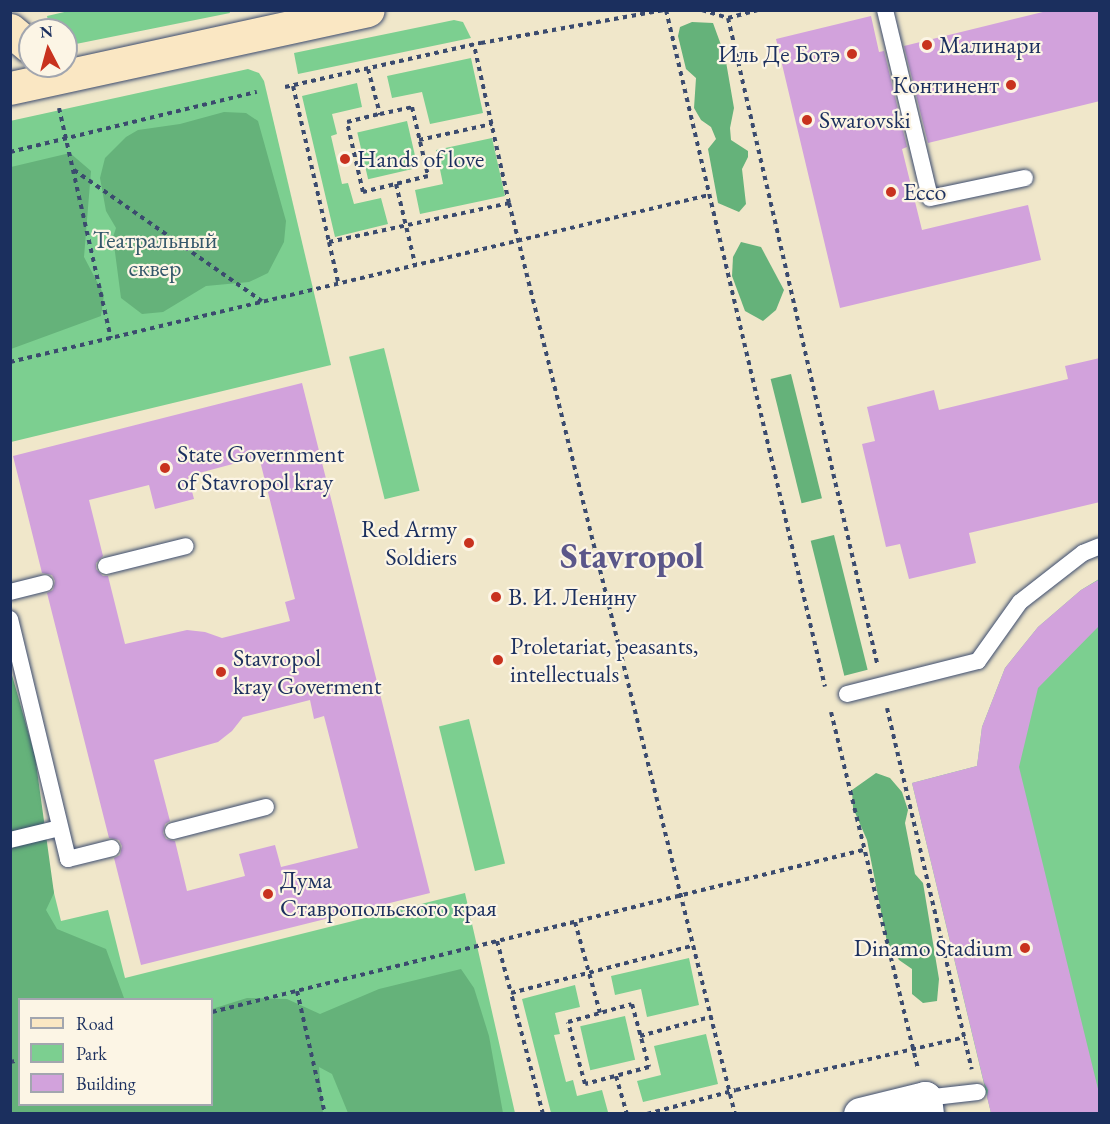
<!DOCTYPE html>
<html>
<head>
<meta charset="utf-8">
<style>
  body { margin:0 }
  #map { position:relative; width:1110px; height:1124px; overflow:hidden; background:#f0e7ca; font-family:"EB Garamond",serif }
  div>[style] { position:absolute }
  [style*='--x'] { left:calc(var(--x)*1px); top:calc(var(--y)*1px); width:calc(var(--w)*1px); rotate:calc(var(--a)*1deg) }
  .green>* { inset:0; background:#7ccf90; transform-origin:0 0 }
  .forest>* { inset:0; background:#65b27a; transform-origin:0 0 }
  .building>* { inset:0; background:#d2a2dc }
  .path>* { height:4px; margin-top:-2px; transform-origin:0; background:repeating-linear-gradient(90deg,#3b4b6e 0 4.5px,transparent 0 9px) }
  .roads { filter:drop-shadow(0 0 2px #3b4b6e) drop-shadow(0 0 2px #3b4b6e) }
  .service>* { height:16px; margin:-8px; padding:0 8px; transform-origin:8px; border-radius:8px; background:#fff }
  .minor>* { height:33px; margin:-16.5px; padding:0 16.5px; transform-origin:16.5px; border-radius:16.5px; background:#fff }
  .secondary>* { height:33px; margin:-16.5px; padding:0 16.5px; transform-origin:16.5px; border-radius:16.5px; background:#fae7c3 }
  .dots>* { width:16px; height:16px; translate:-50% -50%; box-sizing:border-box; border:3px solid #fcf5e5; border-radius:50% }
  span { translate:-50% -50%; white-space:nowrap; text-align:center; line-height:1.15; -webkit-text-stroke:4.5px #fcf5e5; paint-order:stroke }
  .poi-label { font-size:24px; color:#1b2f5e }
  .left { translate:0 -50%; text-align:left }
  .right { translate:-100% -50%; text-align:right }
  .park-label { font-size:24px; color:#33576a }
  .town-label { font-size:36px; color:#5b578a; font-weight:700 }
  .frame { position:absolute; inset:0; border:12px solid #1b2f5e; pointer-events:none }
  .legend { position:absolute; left:18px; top:998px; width:195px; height:108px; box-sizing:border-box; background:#fcf5e5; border:2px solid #a2a6af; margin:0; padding:8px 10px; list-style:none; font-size:18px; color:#1b2f5e }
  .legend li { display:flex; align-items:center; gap:12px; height:30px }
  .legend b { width:30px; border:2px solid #a2a6af }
  .north { position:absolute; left:18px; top:18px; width:60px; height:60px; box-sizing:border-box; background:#fcf5e5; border:2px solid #a2a6af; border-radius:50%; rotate:354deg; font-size:16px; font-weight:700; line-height:24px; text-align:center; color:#1b2f5e }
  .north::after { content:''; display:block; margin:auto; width:21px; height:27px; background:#c8321e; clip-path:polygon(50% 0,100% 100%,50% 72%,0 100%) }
</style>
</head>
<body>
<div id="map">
  <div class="green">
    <div style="clip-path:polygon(73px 10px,229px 10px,230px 13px,66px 46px,66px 30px,50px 30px,47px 16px)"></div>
    <div style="clip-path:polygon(454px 20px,463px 22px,471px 38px,298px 74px,294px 53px)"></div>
    <div style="clip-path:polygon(471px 58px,483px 113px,430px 124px,422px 92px,392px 98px,387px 76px)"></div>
    <div style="clip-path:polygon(248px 69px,259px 73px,264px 81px,331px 365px,11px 442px,10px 121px)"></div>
    <div style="clip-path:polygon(357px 83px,362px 107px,332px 114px,337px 134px,331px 136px,342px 184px,348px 183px,354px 204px,381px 198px,388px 224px,335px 237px,302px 96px)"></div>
    <div style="left:407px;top:121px;width:48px;height:51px;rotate:77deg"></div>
    <div style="clip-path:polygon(492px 138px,505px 196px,420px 214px,415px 190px,443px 184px,436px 150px)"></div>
    <div style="left:384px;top:348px;width:147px;height:36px;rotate:76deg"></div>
    <div style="clip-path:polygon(1099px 579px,1099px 1113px,991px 1113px,912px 783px,977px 766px,982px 727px,1005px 668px,1038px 627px,1081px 590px)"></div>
    <div style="clip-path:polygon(evenodd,10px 717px,61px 921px,108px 910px,125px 978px,465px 893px,515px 1113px,11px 1113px,10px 717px,20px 1000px,212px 1000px,212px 1104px,20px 1104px,20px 1000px)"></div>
    <div style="left:469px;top:719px;width:149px;height:31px;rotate:76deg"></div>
    <div style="clip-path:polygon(689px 958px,699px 1005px,647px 1017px,641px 989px,615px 995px,611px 976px)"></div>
    <div style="clip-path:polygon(575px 985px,580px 1007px,555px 1013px,560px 1034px,554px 1035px,566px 1082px,573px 1080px,577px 1096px,602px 1090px,608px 1112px,604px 1113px,551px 1113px,522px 999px)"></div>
    <div style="left:625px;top:1016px;width:45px;height:46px;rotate:77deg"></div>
    <div style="clip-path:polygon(706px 1034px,718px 1084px,643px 1102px,637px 1081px,661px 1075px,654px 1046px)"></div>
  </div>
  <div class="forest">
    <div style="clip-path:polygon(692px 22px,713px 23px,725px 56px,734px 108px,730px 128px,731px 140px,748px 151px,748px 157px,742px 169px,746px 204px,739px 212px,718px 203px,708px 149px,716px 139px,711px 127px,701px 120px,694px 108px,696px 78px,686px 69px,678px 36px,680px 27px)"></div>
    <div style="clip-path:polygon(224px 112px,246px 113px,258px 121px,286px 221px,284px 242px,268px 273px,249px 282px,206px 286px,163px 312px,142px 314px,121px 298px,113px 237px,116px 228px,106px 211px,100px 178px,105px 158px,126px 137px,138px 130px,180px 124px)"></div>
    <div style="clip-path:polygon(70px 153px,91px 171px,84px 257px,104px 295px,101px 316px,11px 349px,11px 167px)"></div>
    <div style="clip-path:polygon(741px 242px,761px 247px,784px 290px,776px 310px,763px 321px,745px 311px,732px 276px,733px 257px)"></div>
    <div style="left:791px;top:374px;width:128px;height:21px;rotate:76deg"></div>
    <div style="left:834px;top:535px;width:139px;height:24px;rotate:76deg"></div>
    <div style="clip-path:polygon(10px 668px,35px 756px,54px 893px,46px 910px,57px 929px,106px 949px,124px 998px,20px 1000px,20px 1104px,212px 1104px,212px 1009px,247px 998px,287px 999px,320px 1014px,379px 989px,461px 969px,474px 988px,489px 1036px,503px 1113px,348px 1113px,332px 1074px,319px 1067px,323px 1113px,11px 1113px)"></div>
    <div style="clip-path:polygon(876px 773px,890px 778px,902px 792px,908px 810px,905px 823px,915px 874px,923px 883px,939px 979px,937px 1001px,923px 1003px,912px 994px,912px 969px,899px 960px,887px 942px,867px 840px,853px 808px,852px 790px)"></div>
  </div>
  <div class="building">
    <div style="clip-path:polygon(1051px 10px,1100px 10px,1100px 101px,928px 143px,904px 46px)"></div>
    <div style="clip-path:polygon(871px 16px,879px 52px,884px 51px,907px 147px,902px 149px,922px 230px,1028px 205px,1041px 260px,840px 308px,776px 39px)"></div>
    <div style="clip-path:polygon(1100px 358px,1100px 502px,969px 533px,976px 563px,909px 579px,900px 544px,886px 547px,862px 444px,875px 441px,867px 407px,934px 390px,939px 410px,1068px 379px,1065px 366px)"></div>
    <div style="clip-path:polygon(evenodd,302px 383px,430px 893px,141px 965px,114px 858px,120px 855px,122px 846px,119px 840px,109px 838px,47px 593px,53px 590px,55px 581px,52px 575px,42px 573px,13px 456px,302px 383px,259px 457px,295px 599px,285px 602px,290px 621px,222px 638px,205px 632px,187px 630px,125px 644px,108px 576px,103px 576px,96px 569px,96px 563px,103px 556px,89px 500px,149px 485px,155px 509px,194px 499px,188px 476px,259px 457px,302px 383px,310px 700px,314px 719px,324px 716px,358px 848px,281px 867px,275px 845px,239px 854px,245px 876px,187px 891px,175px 841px,166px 839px,163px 833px,165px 824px,170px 821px,154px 760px,218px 742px,232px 731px,243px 717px,310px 700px)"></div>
    <div style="clip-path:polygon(1100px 579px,1100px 625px,1038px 688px,1019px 767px,1100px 1097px,1100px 1113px,991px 1113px,987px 1097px,988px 1090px,984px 1083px,912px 783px,977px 766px,982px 727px,1005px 668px,1038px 627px,1081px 590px)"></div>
  </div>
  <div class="path">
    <div style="--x:666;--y:10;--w:695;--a:76.78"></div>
    <div style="--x:702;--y:10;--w:27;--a:17"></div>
    <div style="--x:728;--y:18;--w:30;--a:-15"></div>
    <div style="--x:728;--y:18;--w:662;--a:76.99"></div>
    <div style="--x:368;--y:69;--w:47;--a:75.1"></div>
    <div style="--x:380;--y:114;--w:33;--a:-12"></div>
    <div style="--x:412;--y:107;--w:71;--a:76.9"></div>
    <div style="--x:428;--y:176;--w:67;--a:166.2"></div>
    <div style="--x:363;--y:192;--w:72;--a:-102.9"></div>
    <div style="--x:347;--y:122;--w:34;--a:-14"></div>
    <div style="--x:293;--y:86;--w:160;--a:77"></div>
    <div style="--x:329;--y:242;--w:184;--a:-12.2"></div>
    <div style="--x:509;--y:203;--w:162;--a:-102.5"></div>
    <div style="--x:285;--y:87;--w:201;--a:-12.7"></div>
    <div style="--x:481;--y:43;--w:186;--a:-10.2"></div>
    <div style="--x:59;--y:108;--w:236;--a:77.3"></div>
    <div style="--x:419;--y:140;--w:75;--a:-12.4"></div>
    <div style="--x:10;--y:152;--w:254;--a:-13.7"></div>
    <div style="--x:74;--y:170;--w:229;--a:34.9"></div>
    <div style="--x:396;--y:184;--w:82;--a:76.6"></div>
    <div style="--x:509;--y:203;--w:939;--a:76.07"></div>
    <div style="--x:329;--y:242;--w:41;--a:77.3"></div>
    <div style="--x:10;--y:362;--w:719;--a:-13.44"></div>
    <div style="--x:887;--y:708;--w:371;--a:76.8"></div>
    <div style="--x:831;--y:712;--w:367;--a:76.3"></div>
    <div style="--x:575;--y:922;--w:94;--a:74.6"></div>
    <div style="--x:497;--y:941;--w:54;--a:74.9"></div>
    <div style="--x:297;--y:991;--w:126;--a:77.2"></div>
    <div style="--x:632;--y:1004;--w:65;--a:74.9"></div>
    <div style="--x:649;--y:1067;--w:66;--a:165.1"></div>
    <div style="--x:585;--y:1084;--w:64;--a:-105.3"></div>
    <div style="--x:568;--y:1022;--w:66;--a:-15.7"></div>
    <div style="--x:212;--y:1012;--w:671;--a:-13.97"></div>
    <div style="--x:640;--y:1036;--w:73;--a:-15.2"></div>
    <div style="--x:10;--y:1062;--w:10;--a:-11"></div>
    <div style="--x:616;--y:1076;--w:40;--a:74"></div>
    <div style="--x:543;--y:1114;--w:125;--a:-104.8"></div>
    <div style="--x:511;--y:993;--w:187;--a:-14.6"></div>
    <div style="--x:647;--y:1114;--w:92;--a:-15.1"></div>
    <div style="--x:736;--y:1090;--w:235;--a:-13"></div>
  </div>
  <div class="roads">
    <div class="service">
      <div style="--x:885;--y:10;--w:193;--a:76.5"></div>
      <div style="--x:930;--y:198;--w:97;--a:-11.9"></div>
      <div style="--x:106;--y:566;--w:82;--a:-14"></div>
      <div style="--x:10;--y:592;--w:36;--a:-14"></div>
      <div style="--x:10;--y:619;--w:247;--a:76.4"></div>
      <div style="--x:68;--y:859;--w:45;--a:-14"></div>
      <div style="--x:847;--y:694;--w:135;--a:-14.1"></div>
      <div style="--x:978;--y:661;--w:72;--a:-54.6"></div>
      <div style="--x:1020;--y:602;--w:80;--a:-37.9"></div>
      <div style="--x:1083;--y:553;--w:18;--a:-22"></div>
      <div style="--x:173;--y:831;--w:96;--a:-14.5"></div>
      <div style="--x:10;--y:840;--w:51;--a:-13.5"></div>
      <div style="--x:925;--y:1092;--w:6;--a:90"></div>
      <div style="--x:925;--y:1098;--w:53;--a:-6.5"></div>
    </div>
    <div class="minor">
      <div style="--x:860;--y:1114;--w:67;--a:-13.8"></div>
      <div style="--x:925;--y:1098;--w:16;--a:83"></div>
    </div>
    <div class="secondary">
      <div style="--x:10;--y:30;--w:26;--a:40"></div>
      <div style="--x:10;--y:88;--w:366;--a:-12.3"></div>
    </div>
  </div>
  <div class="dots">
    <div style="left:927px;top:45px;background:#c8321e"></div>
    <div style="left:852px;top:54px;background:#c8321e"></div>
    <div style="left:1011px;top:85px;background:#c8321e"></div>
    <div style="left:807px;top:120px;background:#c8321e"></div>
    <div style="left:345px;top:159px;background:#c8321e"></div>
    <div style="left:891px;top:192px;background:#c8321e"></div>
    <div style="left:165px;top:468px;background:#c8321e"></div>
    <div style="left:469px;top:543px;background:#c8321e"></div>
    <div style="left:496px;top:597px;background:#c8321e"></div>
    <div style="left:498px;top:660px;background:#c8321e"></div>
    <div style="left:221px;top:672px;background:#c8321e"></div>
    <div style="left:268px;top:894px;background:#c8321e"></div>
    <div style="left:1025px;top:948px;background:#c8321e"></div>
  </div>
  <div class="poi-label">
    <span class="left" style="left:939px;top:45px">Малинари</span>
    <span class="right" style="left:840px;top:54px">Иль Де Ботэ</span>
    <span class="right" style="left:999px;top:85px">Континент</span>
    <span class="left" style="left:819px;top:120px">Swarovski</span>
    <span class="left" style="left:357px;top:159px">Hands of love</span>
    <span class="left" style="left:903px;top:192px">Ecco</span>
    <span class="left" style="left:177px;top:468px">State Government<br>of Stavropol kray</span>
    <span class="right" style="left:457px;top:543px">Red Army<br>Soldiers</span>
    <span class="left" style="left:508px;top:597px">В. И. Ленину</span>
    <span class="left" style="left:510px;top:660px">Proletariat, peasants,<br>intellectuals</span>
    <span class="left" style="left:233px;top:672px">Stavropol<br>kray Goverment</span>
    <span class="left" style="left:280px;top:894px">Дума<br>Ставропольского края</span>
    <span class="right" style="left:1013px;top:948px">Dinamo Stadium</span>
  </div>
  <div class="park-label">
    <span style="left:155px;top:254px">Театральный<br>сквер</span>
  </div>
  <div class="town-label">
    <span style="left:632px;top:556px">Stavropol</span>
  </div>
  <div class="frame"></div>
  <ul class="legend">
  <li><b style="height:8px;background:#fae7c3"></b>Road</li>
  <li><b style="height:16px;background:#7ccf90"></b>Park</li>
  <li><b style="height:16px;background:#d2a2dc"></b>Building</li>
  </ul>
  <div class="north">N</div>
</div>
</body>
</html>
